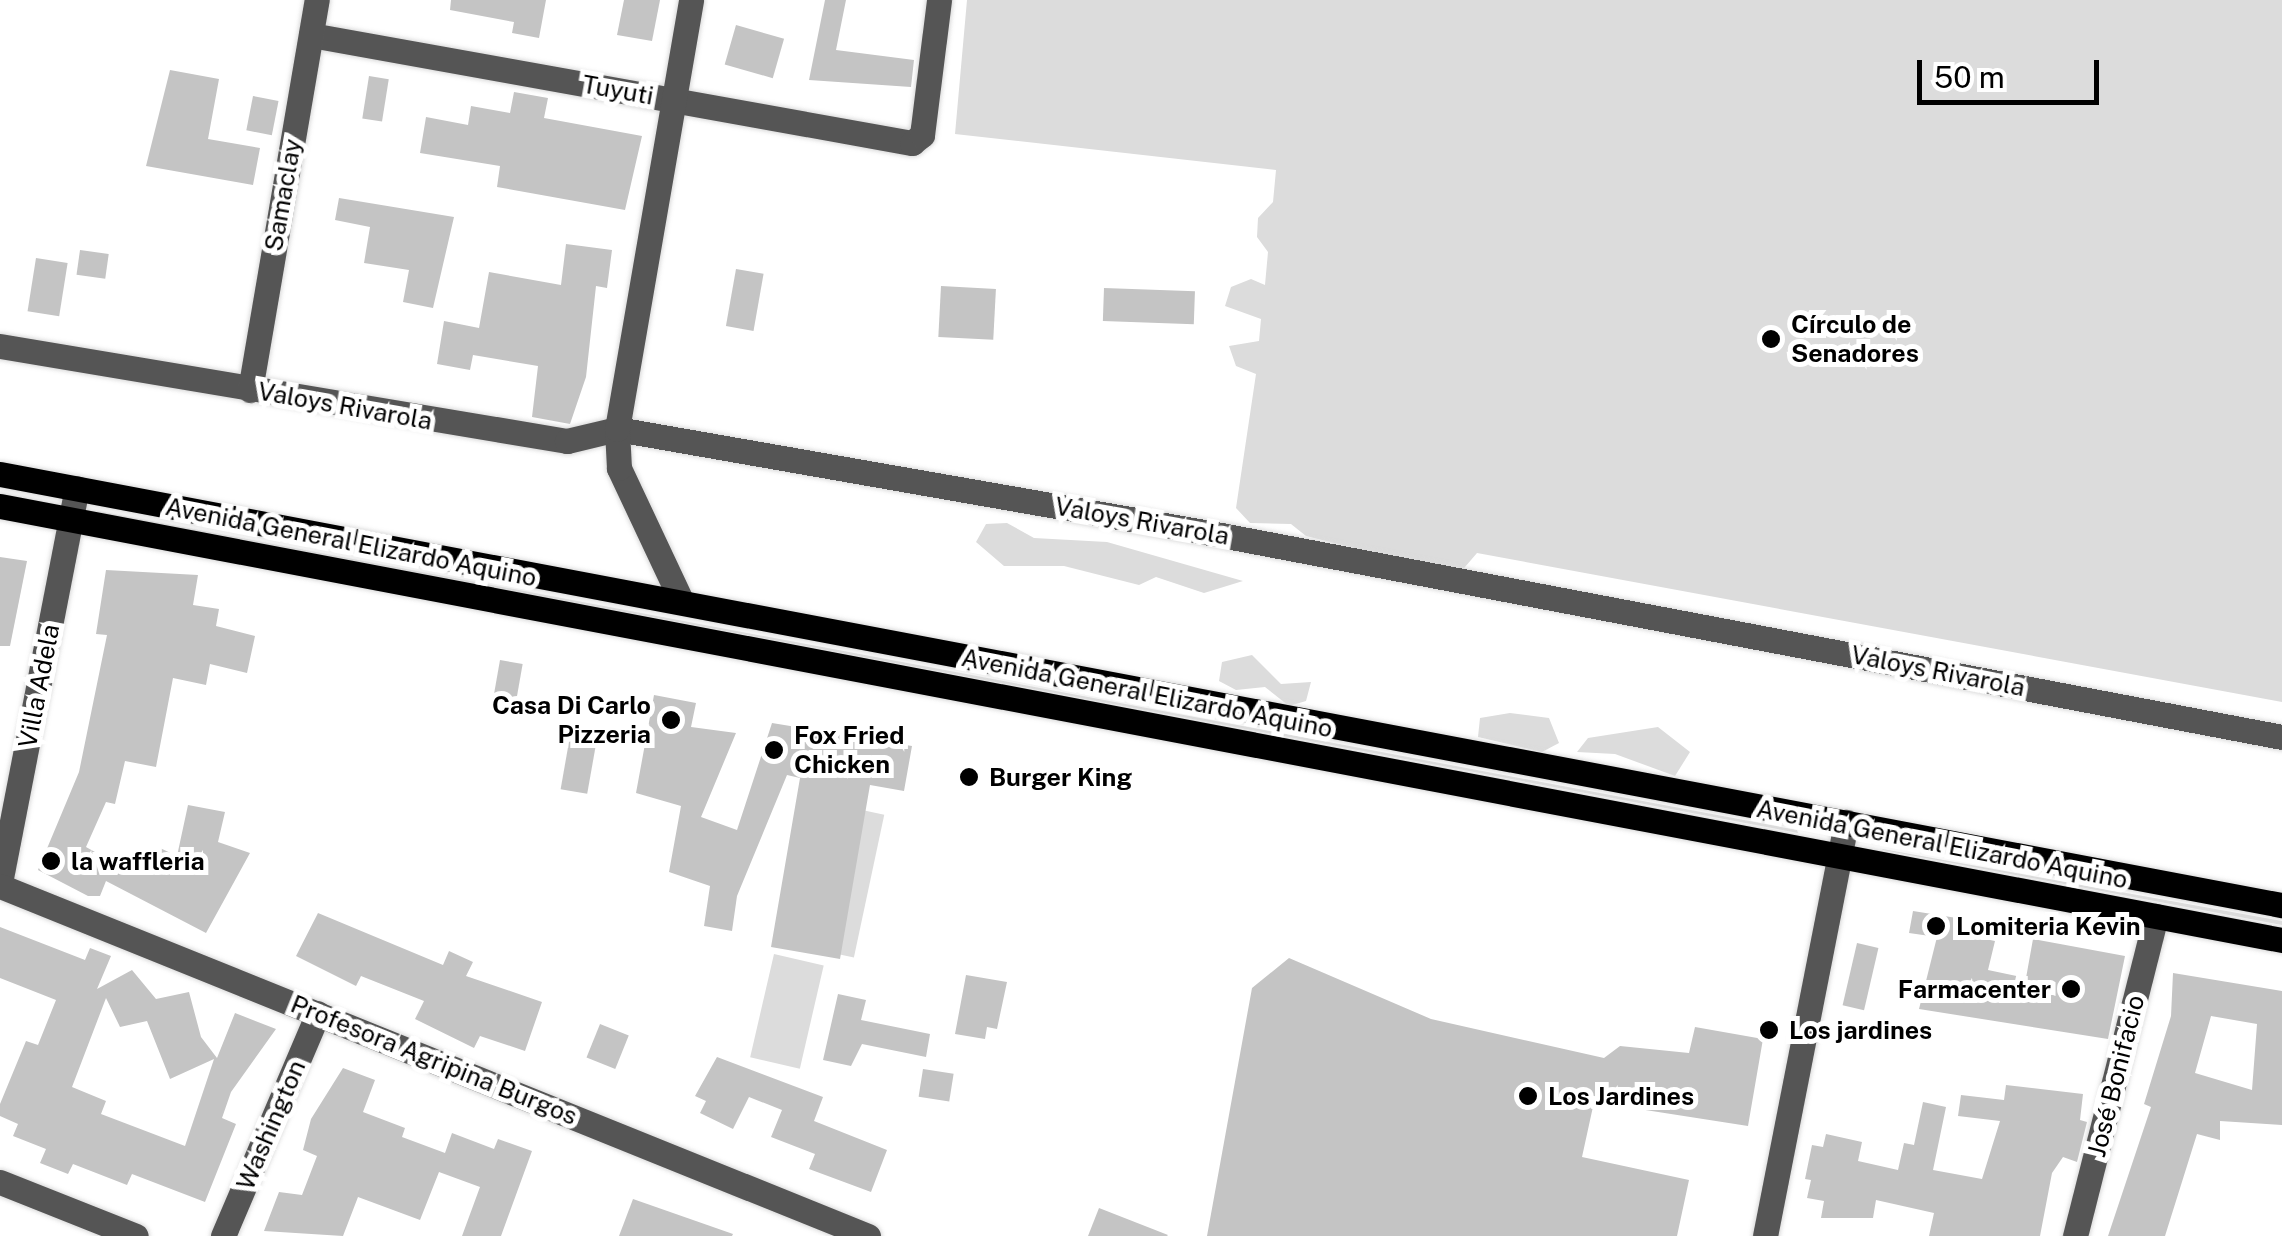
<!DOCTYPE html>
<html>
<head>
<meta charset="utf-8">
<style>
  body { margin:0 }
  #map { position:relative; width:2282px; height:1236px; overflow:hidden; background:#fff; font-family:"Public Sans",sans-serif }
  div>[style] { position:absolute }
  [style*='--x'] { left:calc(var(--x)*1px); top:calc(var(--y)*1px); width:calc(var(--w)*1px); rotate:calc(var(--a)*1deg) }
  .green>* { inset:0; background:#dcdcdc; transform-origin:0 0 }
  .building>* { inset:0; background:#c4c4c4; transform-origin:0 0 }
  .roads { filter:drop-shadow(0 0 2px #dbdbdb) drop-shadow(0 0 2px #dbdbdb) }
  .minor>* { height:25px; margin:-12.5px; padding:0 12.5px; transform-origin:12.5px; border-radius:12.5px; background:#555 }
  .major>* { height:25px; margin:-12.5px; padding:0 12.5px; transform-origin:12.5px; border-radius:12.5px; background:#000 }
  .dots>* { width:28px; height:28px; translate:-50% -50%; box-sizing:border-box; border:5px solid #fff; border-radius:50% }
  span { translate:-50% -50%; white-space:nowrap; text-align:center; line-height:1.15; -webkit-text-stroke:10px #fff; paint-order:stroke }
  .street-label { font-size:25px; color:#000 }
  .poi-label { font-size:25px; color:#000; font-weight:700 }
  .left { translate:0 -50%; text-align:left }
  .right { translate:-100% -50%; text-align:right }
  .scale { position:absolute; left:1917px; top:60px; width:182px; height:45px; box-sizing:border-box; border:5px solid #000; border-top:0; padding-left:12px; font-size:30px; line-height:35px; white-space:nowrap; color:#000; -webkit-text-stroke:8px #fff; paint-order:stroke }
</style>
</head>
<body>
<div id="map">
  <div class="green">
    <div style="clip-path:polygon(967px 0,2282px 0,2282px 702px,1477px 553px,1459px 574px,1306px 536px,1291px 524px,1250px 523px,1236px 508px,1256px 374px,1236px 366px,1229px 346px,1259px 341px,1261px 319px,1225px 306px,1231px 287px,1251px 279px,1265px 285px,1268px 252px,1257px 237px,1258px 218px,1273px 202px,1276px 170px,955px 134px)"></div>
    <div style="clip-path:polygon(97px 511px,1797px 830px,1798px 833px,98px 513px)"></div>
    <div style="clip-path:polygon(1007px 523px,1034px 538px,1107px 542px,1243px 581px,1204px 593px,1156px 577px,1139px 585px,1064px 566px,1004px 566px,976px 542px,986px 524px)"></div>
    <div style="clip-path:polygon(1252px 655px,1281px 684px,1311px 682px,1306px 701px,1289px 706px,1265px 687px,1236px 690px,1219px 681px,1222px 662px)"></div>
    <div style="clip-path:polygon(1510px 713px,1549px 718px,1559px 743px,1542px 752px,1478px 737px,1480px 718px)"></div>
    <div style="clip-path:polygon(1658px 727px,1690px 752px,1675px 776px,1615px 754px,1577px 752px,1588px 738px)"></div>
    <div style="left:806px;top:798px;width:80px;height:146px;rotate:12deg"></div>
    <div style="clip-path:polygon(1882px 849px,2282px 921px,2282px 925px,1883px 850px)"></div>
    <div style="left:774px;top:954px;width:51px;height:106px;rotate:13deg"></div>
  </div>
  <div class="building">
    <div style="clip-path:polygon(451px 0,546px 0,539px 38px,512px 33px,514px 22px,450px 10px)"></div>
    <div style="clip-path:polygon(624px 0,660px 0,652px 41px,617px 35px)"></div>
    <div style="clip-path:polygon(825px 0,846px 0,836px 50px,914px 60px,911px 87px,809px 80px)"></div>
    <div style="left:736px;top:25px;width:50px;height:41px;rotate:16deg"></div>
    <div style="clip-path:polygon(170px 70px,219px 79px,208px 139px,260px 148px,253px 185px,146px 166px)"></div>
    <div style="left:369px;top:76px;width:20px;height:43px;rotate:9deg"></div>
    <div style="clip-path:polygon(514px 92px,548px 98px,544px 118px,642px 136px,625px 210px,497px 187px,500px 166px,420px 153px,426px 117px,468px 125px,471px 106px,510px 113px)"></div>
    <div style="left:253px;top:96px;width:26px;height:35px;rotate:11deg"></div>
    <div style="clip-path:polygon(339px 198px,454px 217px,433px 308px,403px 302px,409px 270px,364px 263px,370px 227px,335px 220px)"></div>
    <div style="clip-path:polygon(566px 244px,612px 250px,607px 288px,596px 286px,586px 377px,570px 424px,532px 417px,538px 366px,473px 355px,470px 370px,437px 364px,444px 321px,479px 328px,489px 272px,561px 285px)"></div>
    <div style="left:80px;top:250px;width:29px;height:25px;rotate:8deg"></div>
    <div style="left:36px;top:258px;width:32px;height:54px;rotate:9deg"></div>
    <div style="left:736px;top:269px;width:28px;height:58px;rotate:10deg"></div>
    <div style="left:941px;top:286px;width:55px;height:51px;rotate:3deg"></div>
    <div style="left:1104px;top:288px;width:91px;height:33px;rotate:2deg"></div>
    <div style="clip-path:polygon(0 557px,27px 561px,10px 646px,0 646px)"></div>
    <div style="clip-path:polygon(106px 570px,198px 575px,193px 605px,219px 609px,216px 626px,255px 636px,247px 673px,210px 664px,206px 685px,173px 678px,156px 767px,125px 761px,115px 804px,106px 802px,86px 847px,129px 871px,134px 862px,150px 870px,160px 848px,177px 856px,188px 805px,225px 812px,218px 842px,250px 853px,206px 933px,106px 881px,100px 896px,88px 896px,38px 870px,79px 772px,107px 635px,96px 634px)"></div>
    <div style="left:500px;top:660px;width:23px;height:35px;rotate:10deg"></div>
    <div style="clip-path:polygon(654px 695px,696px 703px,691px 727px,736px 733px,701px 817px,737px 830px,772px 723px,912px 746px,904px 791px,870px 785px,840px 959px,771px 947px,800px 778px,787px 775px,737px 896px,732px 931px,704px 926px,710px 886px,669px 872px,681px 806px,636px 793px)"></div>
    <div style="left:570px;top:736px;width:27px;height:54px;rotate:10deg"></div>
    <div style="clip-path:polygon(1913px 911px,1963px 919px,1961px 934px,1995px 941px,1988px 970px,2026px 978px,2033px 939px,2125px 956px,2108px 1039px,1919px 1009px,1937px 937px,1909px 933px)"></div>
    <div style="clip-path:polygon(318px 913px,443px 965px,449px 951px,473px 962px,466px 976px,542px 1002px,525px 1051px,480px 1036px,474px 1048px,415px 1019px,424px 1001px,361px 976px,356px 986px,296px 956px)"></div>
    <div style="clip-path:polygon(evenodd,0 927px,85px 960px,90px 948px,111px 956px,97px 989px,132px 970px,156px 999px,189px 992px,201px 1037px,217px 1058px,235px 1013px,276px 1029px,231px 1092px,222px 1118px,236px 1124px,205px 1202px,132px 1174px,127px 1185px,73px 1164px,68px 1174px,40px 1163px,46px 1149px,13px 1136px,18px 1124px,0 1116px,0 1104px,26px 1041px,38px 1045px,56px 1000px,0 978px,0 927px,106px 998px,120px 1027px,147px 1021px,170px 1079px,214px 1059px,185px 1146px,101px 1114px,106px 1101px,72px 1087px,106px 998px)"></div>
    <div style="left:1857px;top:943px;width:22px;height:64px;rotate:13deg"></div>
    <div style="clip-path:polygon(1289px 958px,1431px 1019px,1604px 1058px,1620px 1046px,1689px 1053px,1695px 1027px,1763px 1039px,1748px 1126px,1594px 1102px,1582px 1157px,1689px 1180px,1677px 1236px,1207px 1236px,1252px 988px)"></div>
    <div style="clip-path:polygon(evenodd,2173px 973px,2282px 991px,2282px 1125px,2220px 1121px,2220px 1140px,2197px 1134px,2165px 1236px,2108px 1236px,2151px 1107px,2144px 1104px,2171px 1016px,2173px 973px,2211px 1016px,2257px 1024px,2252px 1090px,2195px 1073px,2211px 1016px)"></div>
    <div style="clip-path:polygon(966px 975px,1007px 982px,997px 1029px,987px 1027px,985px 1039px,955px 1034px)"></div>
    <div style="clip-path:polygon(838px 994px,866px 1000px,861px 1020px,930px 1034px,926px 1057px,862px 1044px,851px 1066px,823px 1060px)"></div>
    <div style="left:600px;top:1024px;width:31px;height:36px;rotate:22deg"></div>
    <div style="clip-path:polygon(717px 1057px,823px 1097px,814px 1121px,887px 1150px,871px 1192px,809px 1169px,815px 1154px,771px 1137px,782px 1110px,749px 1097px,733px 1129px,700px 1113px,706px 1101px,695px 1096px)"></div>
    <div style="clip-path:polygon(343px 1068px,375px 1080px,363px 1112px,405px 1128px,402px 1137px,445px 1153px,452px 1133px,494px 1149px,498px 1139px,532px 1151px,501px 1236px,462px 1236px,480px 1187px,439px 1172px,420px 1220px,358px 1197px,343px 1236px,264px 1231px,279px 1192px,302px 1195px,317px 1156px,303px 1150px,311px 1119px)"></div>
    <div style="left:923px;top:1069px;width:31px;height:28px;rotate:9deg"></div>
    <div style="clip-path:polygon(2006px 1085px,2083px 1094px,2080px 1120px,2087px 1122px,2077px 1162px,2063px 1157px,2052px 1173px,2040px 1236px,1929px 1236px,1934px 1213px,1876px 1200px,1873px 1218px,1821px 1218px,1824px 1201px,1807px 1198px,1811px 1180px,1805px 1179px,1812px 1145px,1823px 1147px,1826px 1134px,1862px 1142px,1858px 1161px,1898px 1170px,1904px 1143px,1914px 1145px,1923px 1102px,1946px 1107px,1933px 1170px,1982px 1179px,2000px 1121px,1958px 1116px,1961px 1095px,2004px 1100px)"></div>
    <div style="clip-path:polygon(633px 1199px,733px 1234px,732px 1236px,619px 1236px)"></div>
    <div style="clip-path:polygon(1099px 1208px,1168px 1235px,1167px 1236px,1088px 1236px)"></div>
  </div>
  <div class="roads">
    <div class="minor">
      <div style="--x:311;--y:35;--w:611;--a:10.19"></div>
      <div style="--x:912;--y:143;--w:13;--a:-39"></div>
      <div style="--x:922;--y:135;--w:136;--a:-82.8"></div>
      <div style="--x:0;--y:346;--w:575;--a:9.51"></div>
      <div style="--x:567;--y:441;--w:51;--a:-13.5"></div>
      <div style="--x:617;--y:429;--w:613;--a:9.95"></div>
      <div style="--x:1221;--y:535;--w:1080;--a:10.78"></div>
      <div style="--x:250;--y:390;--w:396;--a:-80.3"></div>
      <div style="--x:681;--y:600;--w:146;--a:-115.2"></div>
      <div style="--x:619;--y:468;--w:39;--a:-93"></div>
      <div style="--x:617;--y:429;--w:435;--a:-80.2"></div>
      <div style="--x:0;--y:883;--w:402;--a:-79"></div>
      <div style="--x:0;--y:886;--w:936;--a:21.96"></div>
      <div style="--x:0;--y:1182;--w:146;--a:21.7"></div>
      <div style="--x:223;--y:1236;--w:242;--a:-66.9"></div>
      <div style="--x:1765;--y:1236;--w:422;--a:-78.9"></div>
      <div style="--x:2075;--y:1236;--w:330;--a:-75.8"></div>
    </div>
    <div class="major">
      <div style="--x:0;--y:474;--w:2322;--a:10.7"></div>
      <div style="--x:0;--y:506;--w:2323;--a:10.77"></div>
    </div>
  </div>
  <div class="dots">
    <div style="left:1771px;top:339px;background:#000"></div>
    <div style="left:671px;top:720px;background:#000"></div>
    <div style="left:774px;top:750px;background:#000"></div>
    <div style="left:969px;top:777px;background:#000"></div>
    <div style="left:51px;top:861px;background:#000"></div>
    <div style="left:1936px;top:926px;background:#000"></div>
    <div style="left:2071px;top:989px;background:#000"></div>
    <div style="left:1769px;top:1030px;background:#000"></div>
    <div style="left:1528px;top:1096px;background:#000"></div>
  </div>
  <div class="street-label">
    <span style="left:618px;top:90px;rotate:10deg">Tuyuti</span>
    <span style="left:283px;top:195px;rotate:-80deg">Samaclay</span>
    <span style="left:345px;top:406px;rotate:10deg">Valoys Rivarola</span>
    <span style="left:1142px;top:521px;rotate:10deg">Valoys Rivarola</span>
    <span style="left:351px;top:542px;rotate:11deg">Avenida General Elizardo Aquino</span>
    <span style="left:1938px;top:671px;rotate:11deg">Valoys Rivarola</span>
    <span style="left:39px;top:686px;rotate:-79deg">Villa Adela</span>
    <span style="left:1147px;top:693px;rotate:11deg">Avenida General Elizardo Aquino</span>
    <span style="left:1942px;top:844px;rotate:11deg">Avenida General Elizardo Aquino</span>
    <span style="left:434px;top:1060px;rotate:22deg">Profesora Agripina Burgos</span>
    <span style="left:2116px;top:1076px;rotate:-76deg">José Bonifacio</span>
    <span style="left:271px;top:1125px;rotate:-67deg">Washington</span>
  </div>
  <div class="poi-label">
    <span class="left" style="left:1791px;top:339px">Círculo de<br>Senadores</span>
    <span class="right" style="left:651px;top:720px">Casa Di Carlo<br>Pizzeria</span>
    <span class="left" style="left:794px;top:750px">Fox Fried<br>Chicken</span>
    <span class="left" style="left:989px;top:777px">Burger King</span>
    <span class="left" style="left:71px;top:861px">la waffleria</span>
    <span class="left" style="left:1956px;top:926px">Lomiteria Kevin</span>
    <span class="right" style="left:2051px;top:989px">Farmacenter</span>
    <span class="left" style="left:1789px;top:1030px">Los jardines</span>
    <span class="left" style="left:1548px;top:1096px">Los Jardines</span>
  </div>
  <div class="scale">50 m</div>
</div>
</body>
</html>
